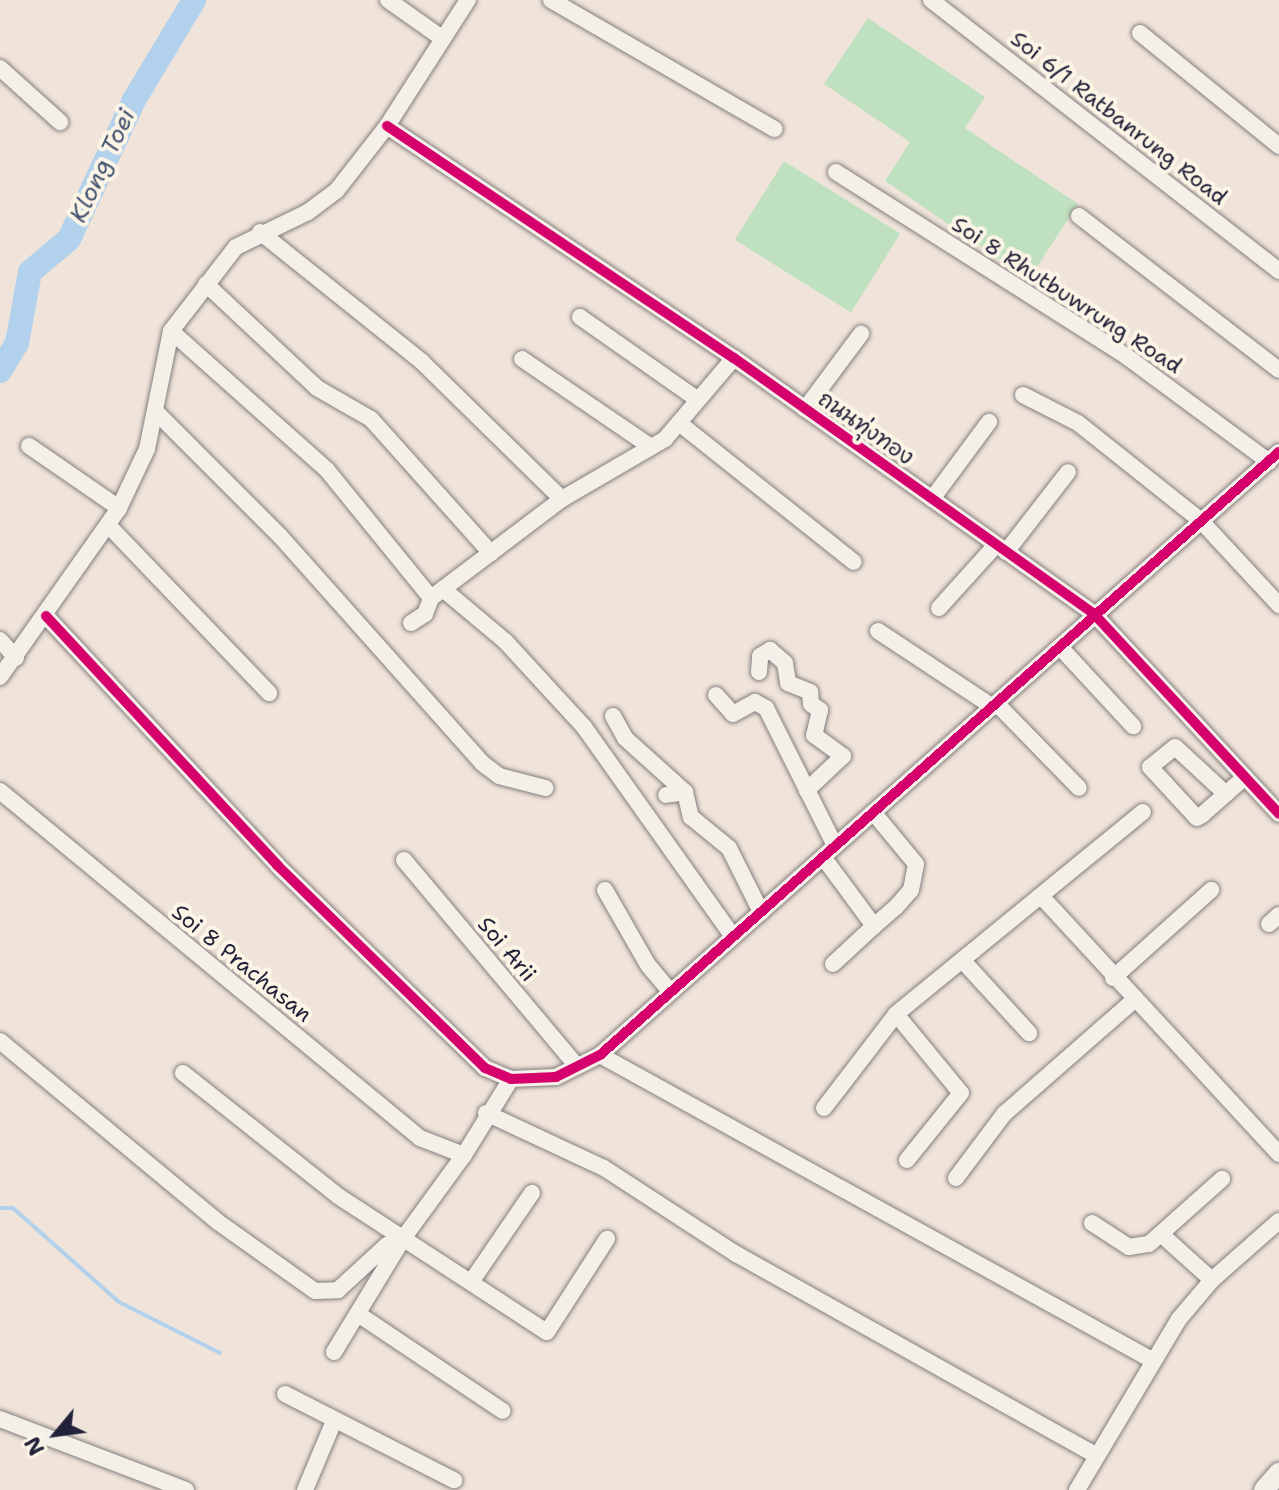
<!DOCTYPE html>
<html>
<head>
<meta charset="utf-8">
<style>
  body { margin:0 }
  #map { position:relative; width:1279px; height:1490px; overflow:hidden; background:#f0e4da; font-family:"Shantell Sans","Playpen Sans Thai",sans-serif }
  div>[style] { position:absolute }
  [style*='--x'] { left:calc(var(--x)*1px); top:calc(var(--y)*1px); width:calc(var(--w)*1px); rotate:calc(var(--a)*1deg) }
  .green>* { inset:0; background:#c0e1c0; transform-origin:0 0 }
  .stream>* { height:4px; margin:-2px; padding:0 2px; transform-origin:2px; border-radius:2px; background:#b2d1ec }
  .river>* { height:24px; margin:-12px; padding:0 12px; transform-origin:12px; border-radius:12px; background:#b2d1ec }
  .roads { filter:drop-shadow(0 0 2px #837e7e) drop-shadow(0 0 2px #837e7e) }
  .minor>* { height:16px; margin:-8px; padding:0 8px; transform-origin:8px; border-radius:8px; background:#f4f0e9 }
  .major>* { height:20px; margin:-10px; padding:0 10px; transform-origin:10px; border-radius:10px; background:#f4f0e9 }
  .cycleway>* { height:10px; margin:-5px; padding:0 5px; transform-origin:5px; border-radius:5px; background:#d6006c }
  span { translate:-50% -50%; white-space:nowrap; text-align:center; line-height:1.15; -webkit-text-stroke:8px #fcf5e5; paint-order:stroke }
  .street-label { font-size:22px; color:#22223b }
  .water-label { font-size:24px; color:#455472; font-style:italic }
  .north { position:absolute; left:16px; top:1394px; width:80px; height:80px; -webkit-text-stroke:6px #fcf5e5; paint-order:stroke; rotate:241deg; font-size:22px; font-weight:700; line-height:32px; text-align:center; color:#22223b }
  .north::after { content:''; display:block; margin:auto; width:28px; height:36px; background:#22223b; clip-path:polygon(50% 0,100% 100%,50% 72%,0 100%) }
</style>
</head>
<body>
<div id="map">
  <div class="green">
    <div style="clip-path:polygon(868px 18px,985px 97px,965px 128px,1078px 204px,1029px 279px,885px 181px,910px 142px,824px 84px)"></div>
    <div style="left:784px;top:161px;width:137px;height:93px;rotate:32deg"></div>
  </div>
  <div class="stream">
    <div style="--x:0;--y:1208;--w:13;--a:0"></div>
    <div style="--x:13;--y:1208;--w:142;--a:41.6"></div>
    <div style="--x:119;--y:1302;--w:113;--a:26.8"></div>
  </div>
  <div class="river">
    <div style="--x:0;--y:371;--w:33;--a:-59"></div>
    <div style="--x:17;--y:343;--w:72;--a:-79.6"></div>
    <div style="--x:30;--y:272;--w:51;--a:-40.2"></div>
    <div style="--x:69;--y:239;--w:153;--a:-64.9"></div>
    <div style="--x:134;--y:100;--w:117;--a:-59"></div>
  </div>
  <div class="roads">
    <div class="minor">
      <div style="--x:388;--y:0;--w:67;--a:35.3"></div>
      <div style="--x:551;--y:0;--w:258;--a:30"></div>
      <div style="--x:931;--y:0;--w:441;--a:37.9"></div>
      <div style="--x:1140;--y:33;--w:179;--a:39.1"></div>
      <div style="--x:0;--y:68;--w:81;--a:42"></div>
      <div style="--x:387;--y:126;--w:417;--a:33.8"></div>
      <div style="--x:734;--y:358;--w:443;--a:35.4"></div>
      <div style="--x:1095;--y:615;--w:271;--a:47.2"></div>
      <div style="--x:836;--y:172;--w:343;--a:32.4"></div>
      <div style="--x:1126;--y:356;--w:178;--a:36.5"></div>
      <div style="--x:1079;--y:216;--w:252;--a:37.6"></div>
      <div style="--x:260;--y:232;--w:208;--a:38.7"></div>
      <div style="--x:422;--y:362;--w:196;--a:44.4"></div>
      <div style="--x:206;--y:284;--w:152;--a:43.1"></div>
      <div style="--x:317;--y:388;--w:62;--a:29.9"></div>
      <div style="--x:371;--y:419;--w:180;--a:48.2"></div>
      <div style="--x:580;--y:317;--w:144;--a:35.1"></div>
      <div style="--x:171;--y:331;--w:209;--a:41.7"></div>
      <div style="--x:327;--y:470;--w:165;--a:50.9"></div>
      <div style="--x:522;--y:359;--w:156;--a:34.3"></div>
      <div style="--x:1023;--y:395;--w:62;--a:27"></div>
      <div style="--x:1078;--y:423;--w:157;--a:38.5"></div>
      <div style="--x:1201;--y:521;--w:115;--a:47.1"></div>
      <div style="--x:805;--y:409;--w:94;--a:-53.3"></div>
      <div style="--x:157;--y:413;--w:174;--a:45"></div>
      <div style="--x:280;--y:536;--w:304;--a:48.3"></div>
      <div style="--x:482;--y:763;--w:21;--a:37"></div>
      <div style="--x:499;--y:776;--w:48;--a:14.6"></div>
      <div style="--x:679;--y:423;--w:223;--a:38.5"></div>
      <div style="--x:29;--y:446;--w:109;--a:34.6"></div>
      <div style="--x:932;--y:499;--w:96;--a:-53.5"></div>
      <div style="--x:108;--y:525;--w:233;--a:46.2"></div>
      <div style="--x:1006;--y:552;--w:101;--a:-52.2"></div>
      <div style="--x:443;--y:589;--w:81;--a:40"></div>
      <div style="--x:505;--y:641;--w:117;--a:47.4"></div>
      <div style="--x:584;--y:727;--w:257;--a:54.6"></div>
      <div style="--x:939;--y:608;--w:85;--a:-47.9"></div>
      <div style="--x:46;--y:616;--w:340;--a:47.1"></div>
      <div style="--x:277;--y:865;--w:291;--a:44.3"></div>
      <div style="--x:485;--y:1068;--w:28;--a:23"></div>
      <div style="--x:511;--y:1079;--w:45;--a:-2.5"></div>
      <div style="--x:556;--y:1077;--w:49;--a:-26.6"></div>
      <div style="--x:600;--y:1055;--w:908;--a:-41.61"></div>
      <div style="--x:411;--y:623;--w:17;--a:-33"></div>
      <div style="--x:425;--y:614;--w:17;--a:-69"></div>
      <div style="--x:431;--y:598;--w:164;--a:-37.1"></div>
      <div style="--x:562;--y:499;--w:119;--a:-30.2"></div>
      <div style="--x:665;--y:439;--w:106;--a:-49.6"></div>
      <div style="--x:878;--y:631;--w:138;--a:33.5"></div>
      <div style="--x:0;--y:640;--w:24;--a:48"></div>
      <div style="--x:1060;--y:647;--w:108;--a:47.3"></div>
      <div style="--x:759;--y:672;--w:16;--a:-86"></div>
      <div style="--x:760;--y:656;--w:12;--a:-31"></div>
      <div style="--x:770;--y:650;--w:20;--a:41"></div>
      <div style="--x:785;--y:663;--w:20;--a:81"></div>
      <div style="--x:788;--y:683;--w:24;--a:22"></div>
      <div style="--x:810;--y:692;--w:12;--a:85"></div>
      <div style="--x:811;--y:704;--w:11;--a:34"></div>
      <div style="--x:820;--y:710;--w:26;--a:103"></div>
      <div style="--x:814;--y:735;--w:36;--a:36"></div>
      <div style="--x:843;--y:756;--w:50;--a:136.6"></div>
      <div style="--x:0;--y:677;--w:207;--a:-54.8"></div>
      <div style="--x:119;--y:508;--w:65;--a:-64.6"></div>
      <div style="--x:147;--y:449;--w:120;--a:-78.5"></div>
      <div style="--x:171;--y:331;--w:106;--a:-52.3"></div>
      <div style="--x:236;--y:247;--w:80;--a:-25.9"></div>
      <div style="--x:308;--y:212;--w:36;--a:-37"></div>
      <div style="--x:337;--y:190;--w:81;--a:-52"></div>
      <div style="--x:387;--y:126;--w:150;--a:-57.3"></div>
      <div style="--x:716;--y:695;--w:25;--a:48"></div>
      <div style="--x:733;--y:714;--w:25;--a:-29"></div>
      <div style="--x:755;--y:702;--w:13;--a:29"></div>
      <div style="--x:766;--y:708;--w:154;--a:63.4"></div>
      <div style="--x:997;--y:704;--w:117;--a:45.7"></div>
      <div style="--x:613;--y:716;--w:25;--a:61"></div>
      <div style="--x:625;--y:738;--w:81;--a:42"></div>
      <div style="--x:685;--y:792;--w:19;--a:171"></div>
      <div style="--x:0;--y:791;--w:545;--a:39.56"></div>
      <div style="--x:420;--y:1138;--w:47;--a:21.1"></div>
      <div style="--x:685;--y:792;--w:26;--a:77"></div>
      <div style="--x:691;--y:817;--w:49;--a:39.2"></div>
      <div style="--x:729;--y:848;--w:72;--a:63.4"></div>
      <div style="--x:1226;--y:794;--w:69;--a:-137.3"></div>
      <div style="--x:1175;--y:747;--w:32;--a:141"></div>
      <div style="--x:1150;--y:767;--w:69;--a:47.3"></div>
      <div style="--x:1197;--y:818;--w:6;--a:-31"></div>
      <div style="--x:1202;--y:815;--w:57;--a:-41.5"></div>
      <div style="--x:823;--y:857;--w:86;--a:53.5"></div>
      <div style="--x:874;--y:926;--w:29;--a:-41"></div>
      <div style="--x:896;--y:907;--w:23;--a:-49"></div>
      <div style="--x:911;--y:890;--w:26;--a:-79"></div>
      <div style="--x:916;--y:864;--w:67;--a:-129.6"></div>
      <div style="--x:404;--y:860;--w:269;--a:50"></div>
      <div style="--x:605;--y:890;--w:86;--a:60.2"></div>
      <div style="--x:648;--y:965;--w:35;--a:50"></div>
      <div style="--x:1041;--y:896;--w:351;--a:47.3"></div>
      <div style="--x:1269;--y:924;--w:13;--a:-42"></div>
      <div style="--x:963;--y:961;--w:98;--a:47.5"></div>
      <div style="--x:833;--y:964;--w:56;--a:-42.8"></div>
      <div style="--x:1113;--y:978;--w:132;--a:-41.9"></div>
      <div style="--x:896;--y:1014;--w:102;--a:50.6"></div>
      <div style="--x:961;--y:1093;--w:86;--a:128.9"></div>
      <div style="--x:0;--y:1041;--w:283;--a:39.7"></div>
      <div style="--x:218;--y:1222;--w:119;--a:35.4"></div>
      <div style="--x:315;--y:1291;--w:23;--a:-2"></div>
      <div style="--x:338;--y:1290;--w:67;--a:-42.6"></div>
      <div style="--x:387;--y:1245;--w:16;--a:-18"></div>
      <div style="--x:600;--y:1055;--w:631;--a:28.92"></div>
      <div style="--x:183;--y:1073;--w:198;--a:38.4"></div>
      <div style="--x:338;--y:1196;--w:249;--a:33.1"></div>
      <div style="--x:547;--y:1332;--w:111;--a:-57.2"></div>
      <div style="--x:824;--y:1108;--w:118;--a:-52.5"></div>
      <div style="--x:896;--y:1014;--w:319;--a:-39.3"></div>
      <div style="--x:486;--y:1113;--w:130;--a:25"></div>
      <div style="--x:604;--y:1168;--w:158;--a:33.1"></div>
      <div style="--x:736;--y:1254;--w:412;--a:29.2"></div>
      <div style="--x:956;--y:1178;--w:80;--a:-53.1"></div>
      <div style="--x:1004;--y:1114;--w:171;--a:-41.2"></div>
      <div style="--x:1092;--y:1223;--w:44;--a:33"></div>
      <div style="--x:1129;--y:1247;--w:20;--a:-9"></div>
      <div style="--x:1149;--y:1244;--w:98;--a:-41.7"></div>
      <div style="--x:1162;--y:1235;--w:67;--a:42"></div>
      <div style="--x:471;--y:1282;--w:108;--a:-55.6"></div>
      <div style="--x:358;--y:1314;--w:174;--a:33.8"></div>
      <div style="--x:334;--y:1352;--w:131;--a:-58.7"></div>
      <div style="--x:402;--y:1240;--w:105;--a:-53.9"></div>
      <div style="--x:464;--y:1155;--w:89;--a:-58.3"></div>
      <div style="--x:285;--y:1394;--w:190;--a:27"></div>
      <div style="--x:0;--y:1419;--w:199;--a:20.9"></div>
      <div style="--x:305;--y:1490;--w:75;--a:-67.2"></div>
      <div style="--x:1077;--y:1490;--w:199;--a:-59.2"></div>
      <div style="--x:1179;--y:1319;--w:51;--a:-49.8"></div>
      <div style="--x:1212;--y:1280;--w:89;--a:-41.4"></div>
    </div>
    <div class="major">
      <div style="--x:1264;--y:1490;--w:23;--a:-49"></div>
    </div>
  </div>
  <div class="cycleway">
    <div style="--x:387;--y:126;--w:417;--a:33.8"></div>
    <div style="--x:734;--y:358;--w:443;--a:35.4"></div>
    <div style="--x:1095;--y:615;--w:271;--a:47.2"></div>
    <div style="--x:46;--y:616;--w:340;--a:47.1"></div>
    <div style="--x:277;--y:865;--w:291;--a:44.3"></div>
    <div style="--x:485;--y:1068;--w:28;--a:23"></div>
    <div style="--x:511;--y:1079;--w:45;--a:-2.5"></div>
    <div style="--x:556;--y:1077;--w:49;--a:-26.6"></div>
    <div style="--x:600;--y:1055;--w:908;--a:-41.61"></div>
  </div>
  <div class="street-label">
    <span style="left:1119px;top:118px;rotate:38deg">Soi 6/1 Ratbanrung Road</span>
    <span style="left:1067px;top:295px;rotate:33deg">Soi 8 Rhutbuwrung Road</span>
    <span style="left:866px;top:428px;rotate:35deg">ถนนทุ่งทอง</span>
    <span style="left:507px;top:949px;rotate:50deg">Soi Arii</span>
    <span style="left:242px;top:963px;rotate:39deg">Soi 8 Prachasan</span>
  </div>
  <div class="water-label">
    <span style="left:103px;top:166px;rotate:-65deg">Klong Toei</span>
  </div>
  <div class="north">N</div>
</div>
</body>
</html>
